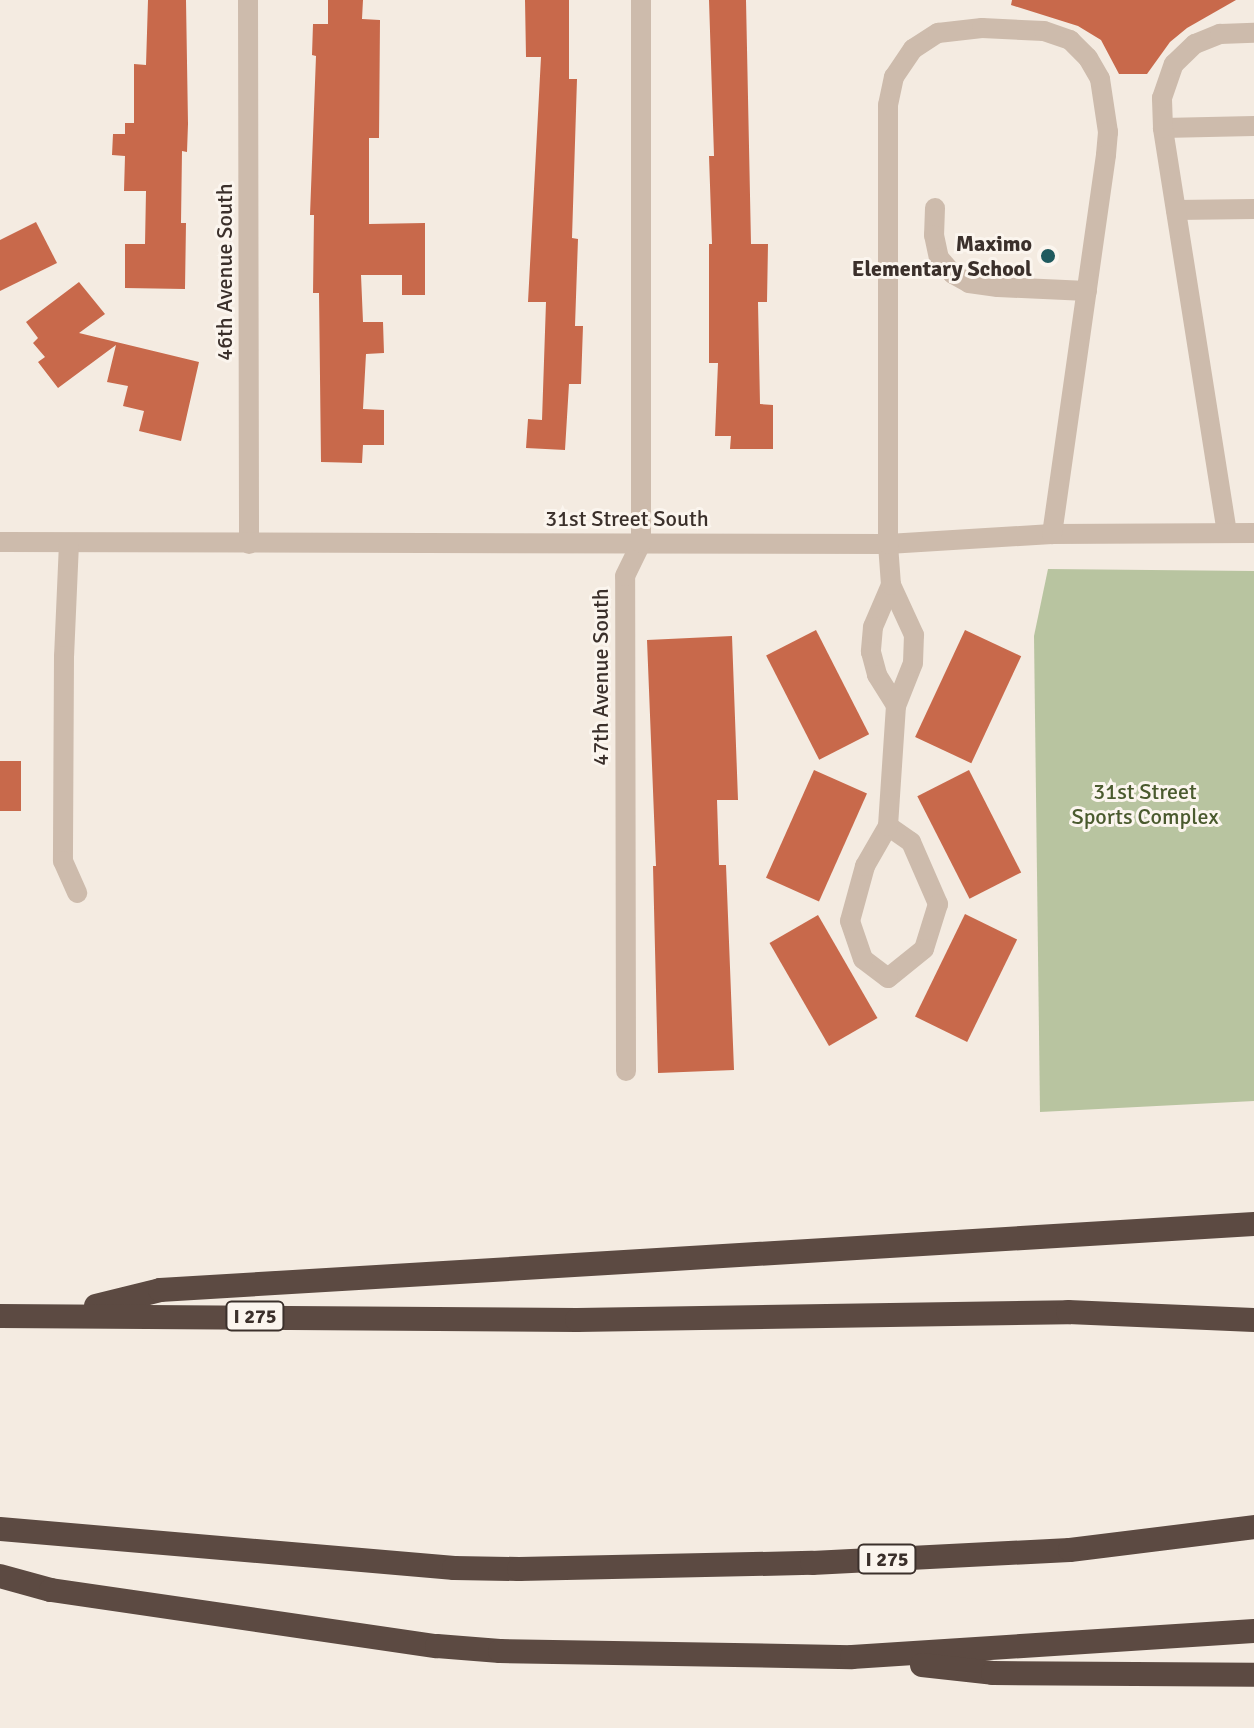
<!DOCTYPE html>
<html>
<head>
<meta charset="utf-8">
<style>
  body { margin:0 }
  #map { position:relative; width:1254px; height:1728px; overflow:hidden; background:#f4ebe1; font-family:Signika,sans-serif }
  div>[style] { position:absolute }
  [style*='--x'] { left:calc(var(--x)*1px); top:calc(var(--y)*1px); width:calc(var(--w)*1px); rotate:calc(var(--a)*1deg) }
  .green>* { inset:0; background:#b8c4a0 }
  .building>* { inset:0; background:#c8694b; transform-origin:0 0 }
  .minor>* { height:20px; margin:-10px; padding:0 10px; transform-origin:10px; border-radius:10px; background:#cdbbac }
  .highway>* { height:24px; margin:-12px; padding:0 12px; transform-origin:12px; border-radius:12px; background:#5c4a42 }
  .dots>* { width:22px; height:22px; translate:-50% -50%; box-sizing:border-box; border:4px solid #fbf5ee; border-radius:50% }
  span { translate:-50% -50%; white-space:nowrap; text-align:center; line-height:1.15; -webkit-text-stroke:6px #fbf5ee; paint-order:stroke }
  .shield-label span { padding:2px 6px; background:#fbf5ee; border:2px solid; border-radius:6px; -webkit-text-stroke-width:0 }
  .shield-label { font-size:20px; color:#3b302b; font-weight:700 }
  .poi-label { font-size:22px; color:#3b302b; font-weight:700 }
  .right { translate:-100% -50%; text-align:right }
  .street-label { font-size:22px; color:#3b302b }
  .park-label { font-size:22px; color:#4a5a2e }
</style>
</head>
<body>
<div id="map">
  <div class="green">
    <div style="clip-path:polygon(1048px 569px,1254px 571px,1254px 1101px,1040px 1112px,1034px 636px)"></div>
  </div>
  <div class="building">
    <div style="clip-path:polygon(148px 0,186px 0,188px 124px,187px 152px,182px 151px,181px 223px,186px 223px,185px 289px,125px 288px,125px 244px,145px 244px,146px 191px,124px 191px,125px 156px,112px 155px,113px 134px,125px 134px,125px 123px,134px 123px,134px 64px,146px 65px)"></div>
    <div style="clip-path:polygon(328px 0,363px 0,362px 19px,380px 20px,379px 138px,369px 138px,369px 224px,425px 223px,425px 295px,402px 295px,402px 275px,361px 275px,363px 322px,383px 322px,384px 353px,366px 354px,363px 409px,384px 410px,384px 445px,363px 445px,362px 463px,321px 462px,319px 293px,313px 293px,314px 215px,310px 215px,316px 56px,312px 55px,313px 24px,328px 24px)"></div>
    <div style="clip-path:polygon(525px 0,569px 0,569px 79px,577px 79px,572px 238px,578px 239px,575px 326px,583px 326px,581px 384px,569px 384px,565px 450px,526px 448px,528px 419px,542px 420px,546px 302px,528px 302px,541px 57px,526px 57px)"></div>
    <div style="clip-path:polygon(709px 0,746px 0,751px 244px,768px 244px,767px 302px,758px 302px,760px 404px,773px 405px,773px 449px,730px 449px,731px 436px,715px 436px,718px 363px,709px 363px,709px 244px,712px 244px,709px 156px,714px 156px)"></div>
    <div style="clip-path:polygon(1012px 0,1236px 0,1187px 28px,1170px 42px,1147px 74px,1119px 74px,1101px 40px,1078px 26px,1011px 5px)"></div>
    <div style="clip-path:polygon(36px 222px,57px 263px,0 291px,0 240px)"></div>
    <div style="clip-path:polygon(79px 282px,105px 314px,79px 333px,199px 362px,181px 441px,139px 431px,144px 411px,123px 406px,128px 386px,107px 382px,116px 345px,58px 388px,38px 362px,45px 357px,33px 343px,38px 338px,26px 322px)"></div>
    <div style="left:816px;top:630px;width:117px;height:56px;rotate:63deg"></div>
    <div style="left:965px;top:630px;width:62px;height:118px;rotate:25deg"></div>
    <div style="clip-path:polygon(732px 636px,738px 800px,717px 800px,719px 865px,726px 865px,734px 1070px,658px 1073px,653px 866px,656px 866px,647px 640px)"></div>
    <div style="left:0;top:761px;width:21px;height:50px"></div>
    <div style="left:814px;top:770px;width:58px;height:118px;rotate:24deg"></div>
    <div style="left:969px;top:770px;width:115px;height:58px;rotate:63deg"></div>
    <div style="left:965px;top:914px;width:58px;height:114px;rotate:26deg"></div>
    <div style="left:818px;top:915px;width:119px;height:56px;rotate:60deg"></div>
  </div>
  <div class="minor">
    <div style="--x:248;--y:0;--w:544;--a:89.89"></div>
    <div style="--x:1163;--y:128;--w:91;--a:-1.3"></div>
    <div style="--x:935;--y:208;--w:27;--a:92"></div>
    <div style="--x:934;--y:235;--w:24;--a:78"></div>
    <div style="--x:939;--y:258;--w:21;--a:49"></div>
    <div style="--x:953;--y:274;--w:18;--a:29"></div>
    <div style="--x:969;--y:283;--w:29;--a:8"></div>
    <div style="--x:998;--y:287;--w:89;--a:2.6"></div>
    <div style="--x:1176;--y:210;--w:78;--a:-0.7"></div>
    <div style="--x:1227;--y:533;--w:410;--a:-99"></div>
    <div style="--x:1163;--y:128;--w:30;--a:-92"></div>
    <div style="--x:1162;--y:98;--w:36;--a:-71"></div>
    <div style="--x:1174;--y:64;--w:29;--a:-44"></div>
    <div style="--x:1195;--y:44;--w:27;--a:-22"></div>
    <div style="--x:1220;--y:34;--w:34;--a:-2"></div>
    <div style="--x:0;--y:542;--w:888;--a:0.13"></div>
    <div style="--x:888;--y:544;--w:164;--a:-3.5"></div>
    <div style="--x:1052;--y:534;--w:202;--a:-0.3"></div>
    <div style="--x:69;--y:543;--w:113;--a:92.5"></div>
    <div style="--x:64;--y:656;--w:205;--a:90.3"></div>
    <div style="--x:63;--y:861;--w:35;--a:66"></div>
    <div style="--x:891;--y:585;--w:46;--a:113.2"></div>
    <div style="--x:873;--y:627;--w:25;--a:95"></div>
    <div style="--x:871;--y:652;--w:24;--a:75"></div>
    <div style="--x:877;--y:675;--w:36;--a:58"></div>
    <div style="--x:888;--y:826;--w:28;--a:35"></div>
    <div style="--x:911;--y:842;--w:68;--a:66.5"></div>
    <div style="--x:938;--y:904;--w:47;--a:107.3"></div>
    <div style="--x:924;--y:949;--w:46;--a:141.1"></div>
    <div style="--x:888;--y:978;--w:31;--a:-143"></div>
    <div style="--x:863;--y:959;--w:40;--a:-108.9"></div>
    <div style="--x:850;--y:921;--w:57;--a:-74.7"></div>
    <div style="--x:865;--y:866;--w:46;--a:-60.1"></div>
    <div style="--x:888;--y:826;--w:120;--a:-86.2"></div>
    <div style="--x:896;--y:706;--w:46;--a:-68.4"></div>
    <div style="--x:913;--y:663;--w:28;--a:-88"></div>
    <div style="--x:914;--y:635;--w:55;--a:-114.7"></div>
    <div style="--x:891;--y:585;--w:41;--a:-94.2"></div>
    <div style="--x:888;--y:544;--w:439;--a:-90"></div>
    <div style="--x:888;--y:105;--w:29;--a:-78"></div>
    <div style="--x:894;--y:77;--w:34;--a:-56"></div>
    <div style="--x:913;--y:49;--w:30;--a:-33"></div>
    <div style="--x:938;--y:33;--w:44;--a:-6.5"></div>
    <div style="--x:982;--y:28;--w:62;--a:2.8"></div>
    <div style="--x:1044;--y:31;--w:28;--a:19"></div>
    <div style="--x:1070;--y:40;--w:25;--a:45"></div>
    <div style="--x:1088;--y:58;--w:24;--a:60"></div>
    <div style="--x:1100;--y:79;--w:54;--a:81.4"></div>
    <div style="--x:1108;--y:132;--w:23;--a:95"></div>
    <div style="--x:1106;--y:155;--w:383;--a:98.1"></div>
    <div style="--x:626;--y:1071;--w:495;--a:-90.1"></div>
    <div style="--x:625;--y:576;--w:37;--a:-64"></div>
    <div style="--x:641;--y:543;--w:543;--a:-90"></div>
  </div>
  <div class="highway">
    <div style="--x:96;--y:1306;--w:66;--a:-14"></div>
    <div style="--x:160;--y:1290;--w:1096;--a:-3.45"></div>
    <div style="--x:0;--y:1316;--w:577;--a:0.4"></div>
    <div style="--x:577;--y:1320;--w:491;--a:-0.9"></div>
    <div style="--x:1068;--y:1312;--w:186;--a:2.5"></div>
    <div style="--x:0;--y:1529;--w:456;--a:4.9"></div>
    <div style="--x:454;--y:1568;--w:65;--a:0.9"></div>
    <div style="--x:519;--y:1569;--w:293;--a:-1.2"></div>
    <div style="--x:812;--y:1563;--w:258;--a:-2.9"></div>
    <div style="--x:1070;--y:1550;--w:185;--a:-7.1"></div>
    <div style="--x:0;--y:1576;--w:53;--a:15.4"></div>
    <div style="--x:51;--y:1590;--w:390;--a:8.3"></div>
    <div style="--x:437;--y:1646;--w:63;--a:4.5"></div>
    <div style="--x:500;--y:1651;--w:352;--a:1"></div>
    <div style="--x:852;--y:1657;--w:403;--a:-3.7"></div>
    <div style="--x:922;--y:1665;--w:71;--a:6.4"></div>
    <div style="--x:993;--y:1673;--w:261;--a:0.4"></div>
  </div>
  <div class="dots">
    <div style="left:1048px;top:256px;background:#1f5a5e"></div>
  </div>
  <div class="shield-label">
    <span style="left:255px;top:1316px">I 275</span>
    <span style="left:887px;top:1559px">I 275</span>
  </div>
  <div class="poi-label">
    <span class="right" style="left:1032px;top:256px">Maximo<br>Elementary School</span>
  </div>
  <div class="street-label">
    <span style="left:225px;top:272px;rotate:-90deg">46th Avenue South</span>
    <span style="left:627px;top:519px">31st Street South</span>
    <span style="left:601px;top:677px;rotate:-90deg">47th Avenue South</span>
  </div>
  <div class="park-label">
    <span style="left:1145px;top:804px">31st Street<br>Sports Complex</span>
  </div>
</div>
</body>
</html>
